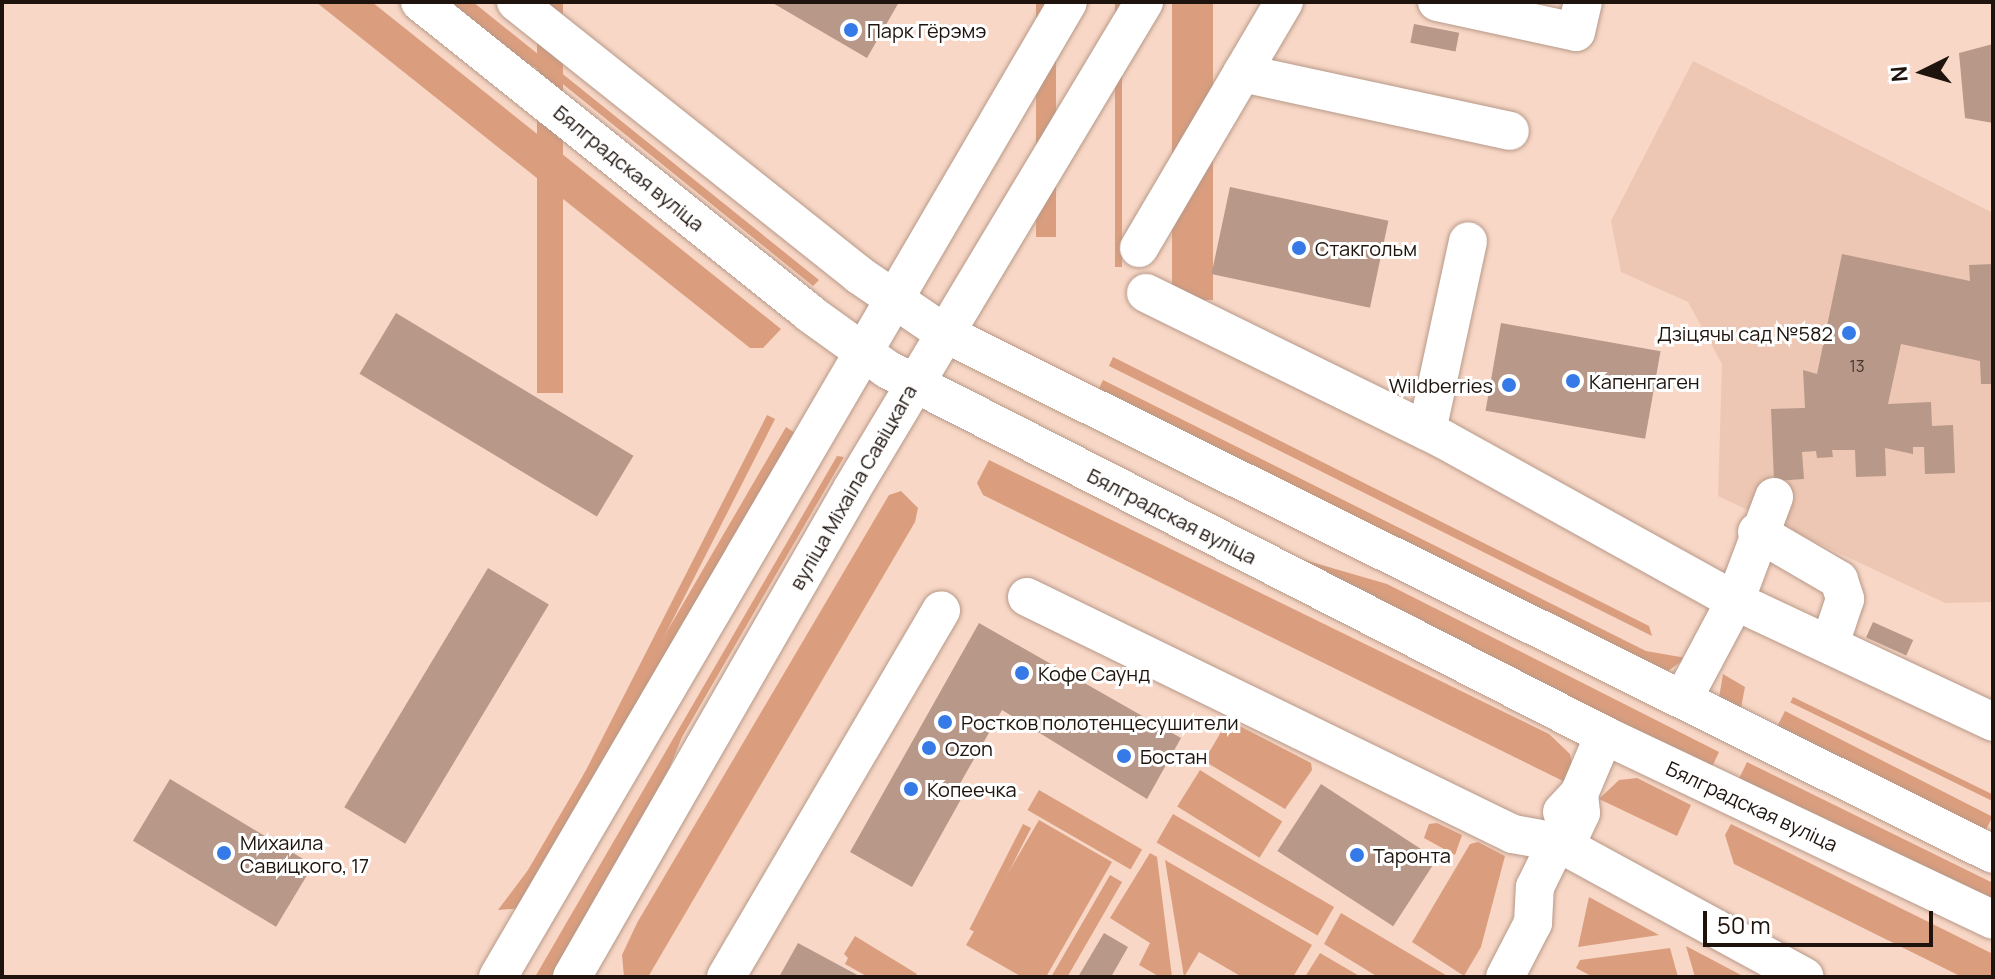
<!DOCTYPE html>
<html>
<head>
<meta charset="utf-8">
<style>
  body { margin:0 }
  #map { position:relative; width:1995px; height:979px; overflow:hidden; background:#f8d7c6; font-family:Manrope,sans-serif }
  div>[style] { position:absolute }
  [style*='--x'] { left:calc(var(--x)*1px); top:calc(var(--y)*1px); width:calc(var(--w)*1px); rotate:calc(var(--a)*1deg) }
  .built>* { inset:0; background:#edc7b3 }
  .green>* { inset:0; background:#da9e7e; transform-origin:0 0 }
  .building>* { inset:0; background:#b79889; transform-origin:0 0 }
  .roads { filter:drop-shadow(0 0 2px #b79989) drop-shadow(0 0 2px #b79989) }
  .minor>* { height:38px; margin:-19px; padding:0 19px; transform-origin:19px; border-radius:19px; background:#fff }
  .dots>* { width:22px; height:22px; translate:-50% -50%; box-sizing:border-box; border:4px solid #fff; border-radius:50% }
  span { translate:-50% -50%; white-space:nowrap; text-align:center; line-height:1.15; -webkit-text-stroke:6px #fff; paint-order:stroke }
  .number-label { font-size:16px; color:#44342c }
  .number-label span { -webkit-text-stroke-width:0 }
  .poi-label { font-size:20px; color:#1e130d }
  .left { translate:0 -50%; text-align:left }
  .right { translate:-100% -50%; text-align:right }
  .street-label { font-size:20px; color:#1e130d }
  .frame { position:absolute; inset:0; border:4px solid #1e130d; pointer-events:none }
  .north { position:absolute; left:1883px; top:32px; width:80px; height:80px; -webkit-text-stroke:6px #fff; paint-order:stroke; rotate:265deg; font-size:22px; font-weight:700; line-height:32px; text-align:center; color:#1e130d }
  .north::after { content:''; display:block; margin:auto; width:28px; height:36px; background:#1e130d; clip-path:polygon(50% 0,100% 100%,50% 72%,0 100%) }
  .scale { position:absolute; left:1703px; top:911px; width:230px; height:36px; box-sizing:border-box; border:4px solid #1e130d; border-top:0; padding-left:10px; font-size:24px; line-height:28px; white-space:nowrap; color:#1e130d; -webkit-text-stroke:6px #fff; paint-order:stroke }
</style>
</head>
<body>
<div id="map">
  <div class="built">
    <div style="clip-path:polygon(1693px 61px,1993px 213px,1993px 602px,1945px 603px,1718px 496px,1722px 364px,1688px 302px,1621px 272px,1611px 221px)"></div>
  </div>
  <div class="green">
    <div style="clip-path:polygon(316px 2px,372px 2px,781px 329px,763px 348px,750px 348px)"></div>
    <div style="clip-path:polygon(438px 2px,473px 2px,819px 280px,813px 286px,559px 81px,483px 38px)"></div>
    <div style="left:537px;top:2px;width:26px;height:391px"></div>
    <div style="left:1036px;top:2px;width:20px;height:235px"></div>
    <div style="left:1115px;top:2px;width:7px;height:265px"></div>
    <div style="left:1172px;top:2px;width:41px;height:298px"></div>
    <div style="clip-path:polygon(1113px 357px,1649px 626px,1652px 636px,1109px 366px)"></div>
    <div style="clip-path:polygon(1103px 380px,1646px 651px,1686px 658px,1668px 671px,1094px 399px)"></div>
    <div style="clip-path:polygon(1011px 414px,1301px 559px,1387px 584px,1719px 752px,1711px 769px)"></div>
    <div style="left:767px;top:415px;width:9px;height:521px;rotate:27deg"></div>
    <div style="clip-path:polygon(786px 427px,801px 437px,524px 908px,498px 910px,528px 870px)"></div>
    <div style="clip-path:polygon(837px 456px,844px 457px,682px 737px,648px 821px,559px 977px,535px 977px)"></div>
    <div style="clip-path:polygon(989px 460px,1549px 734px,1570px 754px,1573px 768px,1569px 784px,983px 495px,977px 483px)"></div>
    <div style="clip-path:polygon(901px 491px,918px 508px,915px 522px,648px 977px,624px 977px,622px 955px,637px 923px,889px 495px)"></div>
    <div style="clip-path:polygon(1723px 674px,1745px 687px,1740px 713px,1719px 698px)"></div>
    <div style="left:1793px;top:697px;width:223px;height:6px;rotate:26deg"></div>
    <div style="left:1785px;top:711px;width:233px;height:19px;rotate:27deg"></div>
    <div style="clip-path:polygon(1228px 720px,1311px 763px,1312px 770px,1285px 809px,1204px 761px)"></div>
    <div style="clip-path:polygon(1747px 762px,1993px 883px,1993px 904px,1737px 783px)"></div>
    <div style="left:1200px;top:770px;width:97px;height:43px;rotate:32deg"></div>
    <div style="clip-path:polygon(1637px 778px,1691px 805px,1677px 836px,1599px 799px,1619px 780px)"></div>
    <div style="left:1039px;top:790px;width:119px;height:23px;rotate:30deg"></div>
    <div style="left:1173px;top:814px;width:186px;height:33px;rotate:30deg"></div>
    <div style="clip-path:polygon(1039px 820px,1112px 862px,1046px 977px,1022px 977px,966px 945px)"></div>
    <div style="clip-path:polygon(1437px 823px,1462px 835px,1455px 855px,1424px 838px,1429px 824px)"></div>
    <div style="left:1023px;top:824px;width:9px;height:118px;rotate:27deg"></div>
    <div style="clip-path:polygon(1731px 824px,1993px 954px,1993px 977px,1962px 977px,1734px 864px,1725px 835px)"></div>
    <div style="clip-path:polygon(1478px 842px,1505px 856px,1481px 947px,1464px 976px,1412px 942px,1470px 844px)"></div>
    <div style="clip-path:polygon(1150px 853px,1157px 857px,1172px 977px,1160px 977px,1139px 965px,1150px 943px,1110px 918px)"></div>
    <div style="clip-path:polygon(1165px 860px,1312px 945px,1293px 977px,1242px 977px,1199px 952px,1184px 977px)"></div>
    <div style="left:1110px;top:875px;width:14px;height:119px;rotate:30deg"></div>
    <div style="clip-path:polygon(1589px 897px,1659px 935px,1578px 947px)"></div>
    <div style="clip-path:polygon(1341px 913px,1449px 977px,1378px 977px,1324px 944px)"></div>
    <div style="clip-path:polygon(855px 936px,917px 974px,915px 977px,868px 977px,845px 964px,848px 958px,844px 954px)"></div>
    <div style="clip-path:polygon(1686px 946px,1741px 975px,1695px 977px)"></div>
    <div style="clip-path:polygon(1670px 948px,1678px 977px,1593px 977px,1576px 968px,1580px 960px)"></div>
    <div style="clip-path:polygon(1320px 953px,1361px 977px,1305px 977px)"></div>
  </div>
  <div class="building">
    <div style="clip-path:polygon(771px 2px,899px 2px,867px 58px)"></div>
    <div style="left:1414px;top:24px;width:46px;height:19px;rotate:11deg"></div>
    <div style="clip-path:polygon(1993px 44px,1993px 123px,1965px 118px,1959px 53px)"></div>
    <div style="left:1230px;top:187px;width:162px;height:89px;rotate:12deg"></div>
    <div style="clip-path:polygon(1842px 254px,1970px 281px,1969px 265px,1993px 264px,1993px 384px,1981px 384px,1980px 361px,1901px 344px,1888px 404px,1931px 402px,1932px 426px,1953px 425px,1955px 473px,1925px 474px,1924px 447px,1913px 447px,1913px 454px,1885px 448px,1886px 476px,1856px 477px,1855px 450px,1832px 450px,1833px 457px,1817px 458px,1816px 451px,1802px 452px,1804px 479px,1774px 481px,1771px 409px,1805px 408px,1803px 370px,1817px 374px)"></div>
    <div style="left:396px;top:313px;width:277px;height:71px;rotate:31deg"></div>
    <div style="left:1501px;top:323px;width:162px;height:89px;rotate:10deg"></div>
    <div style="left:488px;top:568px;width:71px;height:279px;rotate:31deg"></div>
    <div style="left:1873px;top:622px;width:44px;height:17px;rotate:24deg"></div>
    <div style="clip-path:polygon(979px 623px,1181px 738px,1147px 799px,1002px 710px,958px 787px,965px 792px,912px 887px,850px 852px)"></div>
    <div style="left:170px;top:779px;width:167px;height:72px;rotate:31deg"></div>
    <div style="left:1321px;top:784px;width:138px;height:80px;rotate:33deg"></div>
    <div style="clip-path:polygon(1104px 933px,1128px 947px,1111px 977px,1078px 977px)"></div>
    <div style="clip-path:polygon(798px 943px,861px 977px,779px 977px)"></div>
  </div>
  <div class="roads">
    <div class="minor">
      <div style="--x:420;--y:2;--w:498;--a:38.6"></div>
      <div style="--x:809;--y:313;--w:96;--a:35.7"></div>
      <div style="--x:887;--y:369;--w:805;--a:27.04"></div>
      <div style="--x:1604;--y:735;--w:431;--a:25.4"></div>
      <div style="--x:516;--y:2;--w:438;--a:38.5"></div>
      <div style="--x:859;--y:275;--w:103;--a:34.3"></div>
      <div style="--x:944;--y:333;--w:1171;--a:26.41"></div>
      <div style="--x:1437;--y:2;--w:142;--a:12.2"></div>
      <div style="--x:1576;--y:32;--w:31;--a:-77"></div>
      <div style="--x:1242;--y:73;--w:274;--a:12.2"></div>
      <div style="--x:1139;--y:248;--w:286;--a:-59.5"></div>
      <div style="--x:1146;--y:293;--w:331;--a:26.2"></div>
      <div style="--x:1443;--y:439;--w:334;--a:29"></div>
      <div style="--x:1735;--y:601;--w:285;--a:25.1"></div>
      <div style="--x:1427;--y:431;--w:194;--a:-77.8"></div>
      <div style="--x:1757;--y:532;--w:95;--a:30.3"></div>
      <div style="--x:1839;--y:580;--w:20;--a:72"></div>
      <div style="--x:1845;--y:599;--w:47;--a:108.4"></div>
      <div style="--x:1027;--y:597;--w:541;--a:26"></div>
      <div style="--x:1513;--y:834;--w:45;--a:10.3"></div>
      <div style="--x:1557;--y:842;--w:282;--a:28.6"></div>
      <div style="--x:1683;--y:699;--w:111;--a:-62"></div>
      <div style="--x:1735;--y:601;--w:111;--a:-69.4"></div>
      <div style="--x:1562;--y:812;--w:25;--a:-47"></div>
      <div style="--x:1579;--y:794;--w:64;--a:-67"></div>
      <div style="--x:498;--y:977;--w:1129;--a:-59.69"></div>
      <div style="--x:572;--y:977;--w:563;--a:-60.15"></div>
      <div style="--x:852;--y:489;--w:568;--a:-59.05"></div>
      <div style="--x:726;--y:977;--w:425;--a:-59.6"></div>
      <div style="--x:1505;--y:977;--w:61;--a:-62.6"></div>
      <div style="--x:1533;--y:923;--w:36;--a:-87"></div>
      <div style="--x:1535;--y:887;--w:50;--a:-63.9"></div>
      <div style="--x:1557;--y:842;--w:18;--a:-34"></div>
      <div style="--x:1572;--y:832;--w:21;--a:-65"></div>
      <div style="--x:1581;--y:813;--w:19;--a:-96"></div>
    </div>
  </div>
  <div class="dots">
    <div style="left:851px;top:30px;background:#357ae7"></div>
    <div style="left:1299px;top:248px;background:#357ae7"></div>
    <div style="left:1849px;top:333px;background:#357ae7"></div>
    <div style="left:1573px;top:381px;background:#357ae7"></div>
    <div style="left:1509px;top:385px;background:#357ae7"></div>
    <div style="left:1022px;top:673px;background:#357ae7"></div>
    <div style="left:945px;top:722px;background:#357ae7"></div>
    <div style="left:929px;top:748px;background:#357ae7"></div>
    <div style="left:1124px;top:756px;background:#357ae7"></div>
    <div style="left:911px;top:789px;background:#357ae7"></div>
    <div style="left:224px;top:853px;background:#357ae7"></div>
    <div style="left:1357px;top:855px;background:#357ae7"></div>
  </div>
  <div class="number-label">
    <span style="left:1857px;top:366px">13</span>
  </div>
  <div class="poi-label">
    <span class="left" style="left:867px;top:30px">Парк Гёрэмэ</span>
    <span class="left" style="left:1315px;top:248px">Стакгольм</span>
    <span class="right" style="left:1833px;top:333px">Дзіцячы сад №582</span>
    <span class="left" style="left:1589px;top:381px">Капенгаген</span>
    <span class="right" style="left:1493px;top:385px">Wildberries</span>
    <span class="left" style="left:1038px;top:673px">Кофе Саунд</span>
    <span class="left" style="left:961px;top:722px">Ростков полотенцесушители</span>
    <span class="left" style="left:945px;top:748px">Ozon</span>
    <span class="left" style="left:1140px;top:756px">Бостан</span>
    <span class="left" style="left:927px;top:789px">Копеечка</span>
    <span class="left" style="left:240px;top:854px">Михаила<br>Савицкого, 17</span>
    <span class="left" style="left:1373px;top:855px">Таронта</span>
  </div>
  <div class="street-label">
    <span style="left:629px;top:168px;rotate:39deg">Бялградская вуліца</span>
    <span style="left:853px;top:487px;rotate:-60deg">вуліца Міхаіла Савіцкага</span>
    <span style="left:1172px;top:516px;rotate:27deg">Бялградская вуліца</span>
    <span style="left:1752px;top:806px;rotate:25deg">Бялградская вуліца</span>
  </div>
  <div class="frame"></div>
  <div class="north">N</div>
  <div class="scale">50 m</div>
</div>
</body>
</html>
